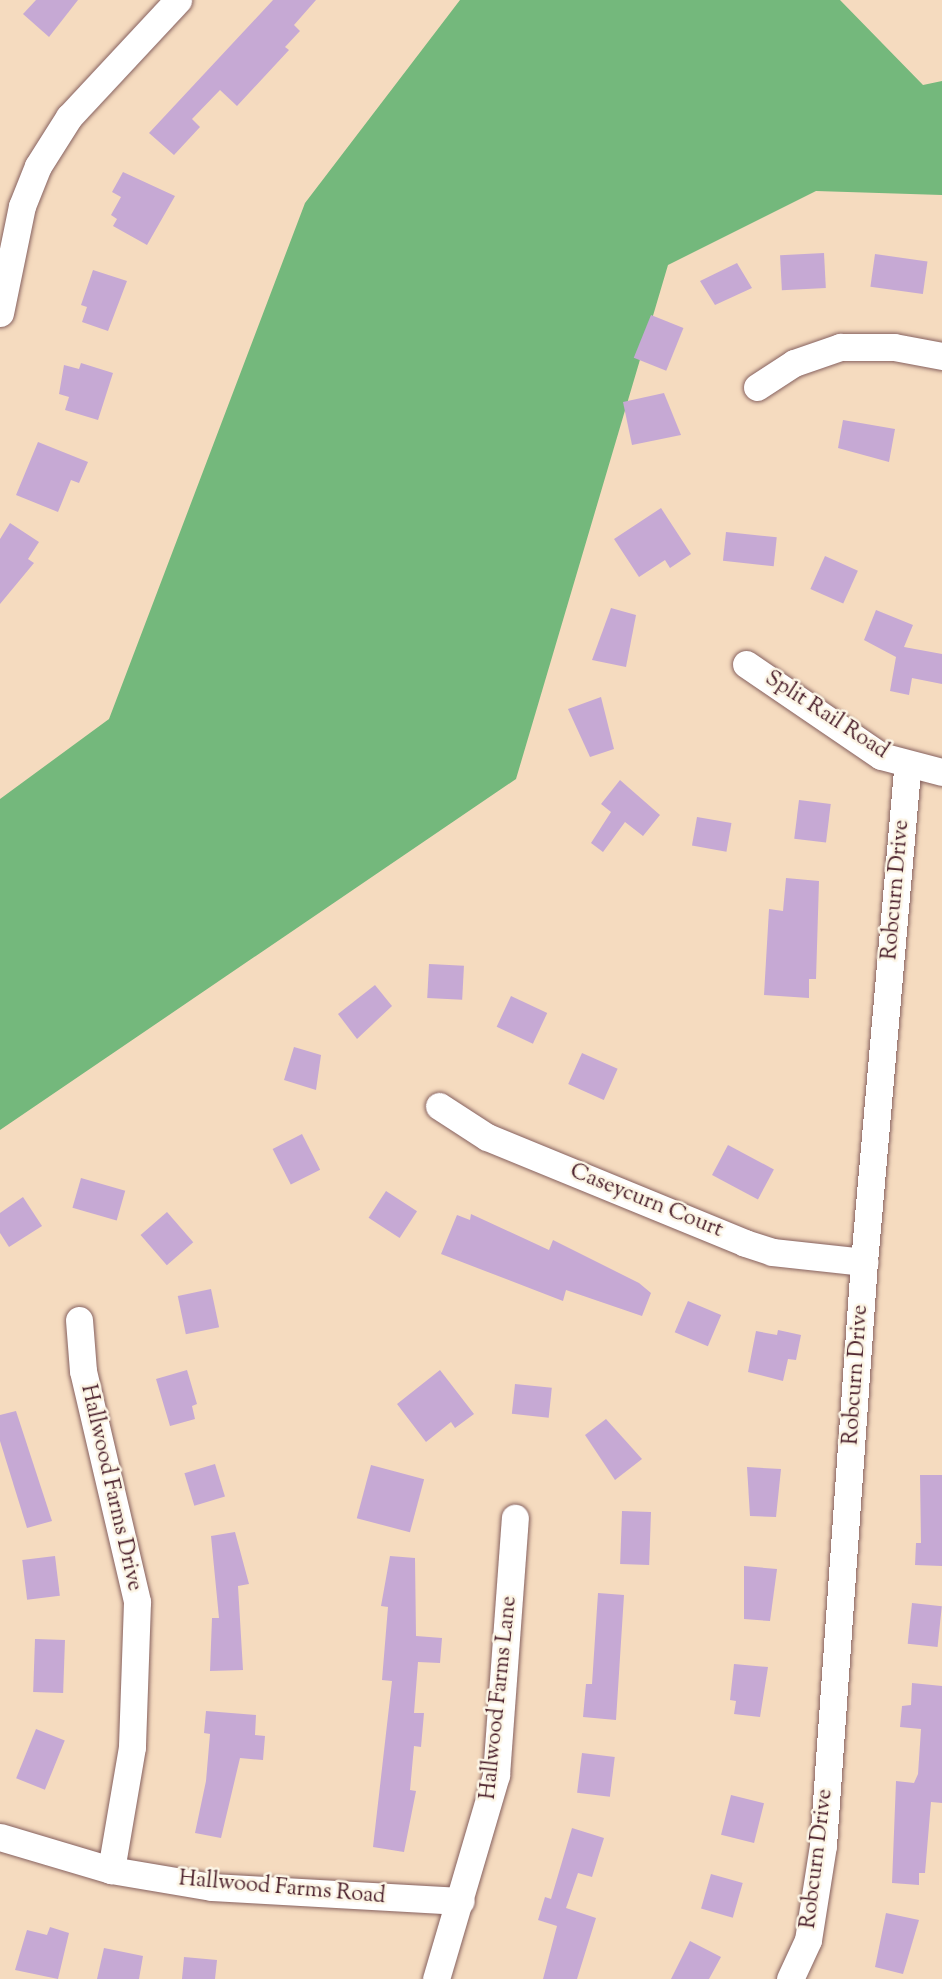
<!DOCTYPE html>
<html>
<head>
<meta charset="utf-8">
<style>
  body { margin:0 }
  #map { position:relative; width:942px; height:1979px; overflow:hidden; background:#f5dbbf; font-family:"Sorts Mill Goudy",serif }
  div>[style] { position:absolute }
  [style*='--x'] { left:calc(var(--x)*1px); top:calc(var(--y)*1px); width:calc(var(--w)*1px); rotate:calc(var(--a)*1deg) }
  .forest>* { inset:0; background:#74b87c }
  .building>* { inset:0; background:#c6a9d4; transform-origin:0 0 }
  .roads { filter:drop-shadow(0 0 2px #86615f) drop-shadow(0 0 2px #86615f) }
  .minor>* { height:27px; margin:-13.5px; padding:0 13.5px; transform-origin:13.5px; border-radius:13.5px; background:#fff }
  span { translate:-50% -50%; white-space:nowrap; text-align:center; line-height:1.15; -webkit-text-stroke:5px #fcf5e5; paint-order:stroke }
  .street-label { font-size:22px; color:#4a1f2b }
</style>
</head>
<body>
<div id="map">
  <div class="forest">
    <div style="clip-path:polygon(460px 0,840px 0,923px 85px,942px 81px,942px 195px,816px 191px,668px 265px,516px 779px,0 1130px,0 799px,109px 719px,305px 203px)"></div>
  </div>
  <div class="building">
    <div style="clip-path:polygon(36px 0,78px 0,49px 37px,23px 14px)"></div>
    <div style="clip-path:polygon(273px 0,316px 0,294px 25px,300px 31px,285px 47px,289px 50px,237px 106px,220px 90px,192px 119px,200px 127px,174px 155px,149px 133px)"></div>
    <div style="clip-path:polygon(123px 172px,175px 196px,147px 245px,113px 226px,117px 219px,111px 215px,121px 197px,112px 192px)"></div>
    <div style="left:824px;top:253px;width:35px;height:44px;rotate:87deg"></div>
    <div style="left:875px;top:254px;width:53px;height:33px;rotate:8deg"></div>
    <div style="clip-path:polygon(737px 263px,752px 288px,715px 305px,700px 281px)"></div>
    <div style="clip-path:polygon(93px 270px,127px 281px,108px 331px,82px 322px,87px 307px,81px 305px)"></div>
    <div style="left:651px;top:315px;width:35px;height:46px;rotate:22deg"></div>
    <div style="clip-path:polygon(81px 363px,113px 373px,98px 420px,65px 410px,69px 397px,59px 394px,64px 365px,79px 369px)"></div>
    <div style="clip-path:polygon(664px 393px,681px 435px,632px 445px,623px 402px)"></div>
    <div style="clip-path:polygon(843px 420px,895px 429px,889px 462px,838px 448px)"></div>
    <div style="clip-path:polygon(38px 442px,88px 462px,79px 483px,71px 480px,58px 512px,16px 495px)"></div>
    <div style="clip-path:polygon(661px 508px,691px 554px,670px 568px,665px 560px,639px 577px,614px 539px)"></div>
    <div style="clip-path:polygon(10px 523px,39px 542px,28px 559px,34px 563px,0 604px,0 539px)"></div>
    <div style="left:726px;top:532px;width:51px;height:29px;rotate:6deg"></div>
    <div style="left:825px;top:556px;width:36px;height:36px;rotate:24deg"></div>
    <div style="clip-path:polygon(611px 608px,636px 615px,626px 667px,592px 660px)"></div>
    <div style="clip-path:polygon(876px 610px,913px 625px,904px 647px,942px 654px,942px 684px,912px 678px,909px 695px,890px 691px,896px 657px,864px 640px)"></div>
    <div style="clip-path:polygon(601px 697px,614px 749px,590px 757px,568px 709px)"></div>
    <div style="clip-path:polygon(620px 780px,660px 815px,643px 836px,625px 822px,603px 852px,591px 843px,611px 812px,601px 804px)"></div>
    <div style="left:799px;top:800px;width:32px;height:39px;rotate:7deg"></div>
    <div style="left:697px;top:817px;width:35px;height:29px;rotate:10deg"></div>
    <div style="clip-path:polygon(786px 878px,819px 881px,816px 979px,809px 979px,809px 998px,764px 995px,769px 909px,783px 911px)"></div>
    <div style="left:429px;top:964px;width:35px;height:34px;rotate:3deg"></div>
    <div style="clip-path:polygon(375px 985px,392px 1006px,357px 1039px,338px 1014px)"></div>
    <div style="left:511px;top:996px;width:40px;height:34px;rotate:25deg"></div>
    <div style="clip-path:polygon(294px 1047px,321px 1055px,316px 1090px,284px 1080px)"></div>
    <div style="left:582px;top:1053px;width:39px;height:34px;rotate:24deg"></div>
    <div style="left:302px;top:1134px;width:40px;height:33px;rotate:63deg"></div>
    <div style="left:728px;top:1145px;width:52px;height:34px;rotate:28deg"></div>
    <div style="left:81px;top:1178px;width:46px;height:31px;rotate:16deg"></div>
    <div style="left:386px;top:1191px;width:37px;height:32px;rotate:33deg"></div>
    <div style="clip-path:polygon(23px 1197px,42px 1226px,9px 1247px,0 1233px,0 1213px)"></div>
    <div style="left:167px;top:1212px;width:40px;height:35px;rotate:49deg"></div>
    <div style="clip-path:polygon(471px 1214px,549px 1250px,553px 1240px,639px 1283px,651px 1293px,642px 1316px,566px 1290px,563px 1301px,441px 1254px,457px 1215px,470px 1220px)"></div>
    <div style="left:211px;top:1289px;width:39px;height:34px;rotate:78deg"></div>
    <div style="left:688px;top:1301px;width:36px;height:34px;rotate:23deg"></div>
    <div style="clip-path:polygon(778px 1330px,801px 1335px,796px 1360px,788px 1359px,783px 1381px,748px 1372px,756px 1331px,777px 1335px)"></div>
    <div style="clip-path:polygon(187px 1370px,197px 1404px,192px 1406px,195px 1419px,170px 1426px,156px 1379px)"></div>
    <div style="clip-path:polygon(440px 1370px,474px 1414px,455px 1428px,451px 1422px,426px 1442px,397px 1404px)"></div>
    <div style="left:515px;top:1384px;width:37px;height:30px;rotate:6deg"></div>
    <div style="clip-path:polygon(16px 1411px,52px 1521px,27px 1528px,0 1441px,0 1415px)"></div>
    <div style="clip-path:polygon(606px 1419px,642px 1459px,615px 1480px,585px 1435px)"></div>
    <div style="left:215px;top:1464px;width:34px;height:32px;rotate:73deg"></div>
    <div style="left:371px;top:1465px;width:55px;height:55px;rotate:15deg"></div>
    <div style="clip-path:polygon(747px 1467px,781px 1469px,776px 1517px,750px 1516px)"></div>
    <div style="clip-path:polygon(920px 1475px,942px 1475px,942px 1566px,915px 1565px,916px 1543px,921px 1543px)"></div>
    <div style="left:622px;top:1511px;width:29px;height:53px;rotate:2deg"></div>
    <div style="clip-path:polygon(235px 1532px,249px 1584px,238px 1586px,243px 1670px,210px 1671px,212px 1618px,219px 1618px,211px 1536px)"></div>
    <div style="left:55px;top:1556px;width:40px;height:33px;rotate:83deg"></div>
    <div style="clip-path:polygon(390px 1556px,415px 1558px,416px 1636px,442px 1638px,440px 1663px,418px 1662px,414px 1713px,424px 1713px,421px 1747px,414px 1746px,410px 1790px,416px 1791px,404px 1852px,373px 1847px,392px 1681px,382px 1680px,388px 1607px,381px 1606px)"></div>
    <div style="clip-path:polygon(744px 1566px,777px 1569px,770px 1621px,744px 1619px)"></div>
    <div style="clip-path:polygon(598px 1593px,624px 1595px,616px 1720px,583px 1717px,586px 1684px,592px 1684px)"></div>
    <div style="left:912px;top:1603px;width:30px;height:41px;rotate:6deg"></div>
    <div style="left:35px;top:1639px;width:30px;height:53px;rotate:2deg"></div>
    <div style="clip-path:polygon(734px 1664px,768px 1667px,760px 1717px,734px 1714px,736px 1701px,730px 1700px)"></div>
    <div style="clip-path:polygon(912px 1683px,942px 1686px,942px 1803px,931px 1802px,925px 1873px,919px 1873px,919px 1885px,892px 1883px,896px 1781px,914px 1783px,918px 1774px,921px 1729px,900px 1727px,902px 1706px,911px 1705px)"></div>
    <div style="clip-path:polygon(206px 1711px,256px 1715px,255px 1735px,265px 1736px,263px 1760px,240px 1758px,221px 1838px,195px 1833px,206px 1781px,210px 1734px,204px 1733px)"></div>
    <div style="left:36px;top:1729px;width:31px;height:53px;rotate:22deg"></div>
    <div style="left:582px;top:1753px;width:33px;height:40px;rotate:7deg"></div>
    <div style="left:731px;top:1795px;width:34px;height:41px;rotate:14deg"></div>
    <div style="clip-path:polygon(572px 1828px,604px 1838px,592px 1877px,578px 1873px,566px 1908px,596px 1918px,577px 1979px,543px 1979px,557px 1926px,538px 1920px,545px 1897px,551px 1899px)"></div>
    <div style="left:711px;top:1874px;width:33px;height:36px;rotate:16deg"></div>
    <div style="clip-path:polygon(886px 1913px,919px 1920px,903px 1974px,875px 1967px)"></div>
    <div style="clip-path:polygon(50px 1927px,69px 1933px,58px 1979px,15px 1970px,27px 1930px,47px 1935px)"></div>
    <div style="clip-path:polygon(690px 1941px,721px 1957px,709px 1979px,671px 1979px)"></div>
    <div style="clip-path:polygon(104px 1948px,143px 1956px,139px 1979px,97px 1979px)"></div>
    <div style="clip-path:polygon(184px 1957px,217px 1960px,215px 1979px,182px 1979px)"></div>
  </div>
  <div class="roads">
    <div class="minor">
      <div style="--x:0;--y:313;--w:109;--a:-78.4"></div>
      <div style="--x:22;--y:206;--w:43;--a:-68.2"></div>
      <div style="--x:38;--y:166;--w:58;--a:-57.7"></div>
      <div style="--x:69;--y:117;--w:160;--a:-47"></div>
      <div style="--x:757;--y:387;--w:44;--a:-33"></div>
      <div style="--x:794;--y:363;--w:49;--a:-19.2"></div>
      <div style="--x:840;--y:347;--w:54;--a:0"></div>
      <div style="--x:894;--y:347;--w:49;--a:10.6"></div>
      <div style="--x:746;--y:664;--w:163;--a:34.3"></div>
      <div style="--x:881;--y:756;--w:63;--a:14.7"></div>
      <div style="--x:439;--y:1106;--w:57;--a:32.9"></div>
      <div style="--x:487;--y:1137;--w:279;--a:22.3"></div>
      <div style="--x:745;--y:1243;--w:28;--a:18"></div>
      <div style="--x:772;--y:1252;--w:93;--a:6.2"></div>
      <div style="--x:79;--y:1320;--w:51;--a:85.5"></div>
      <div style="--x:83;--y:1371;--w:237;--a:76.8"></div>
      <div style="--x:137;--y:1602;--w:145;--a:92"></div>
      <div style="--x:132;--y:1747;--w:125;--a:99.7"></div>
      <div style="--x:0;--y:1837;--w:116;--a:16.6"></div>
      <div style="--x:111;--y:1870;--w:102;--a:9.6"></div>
      <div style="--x:212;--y:1887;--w:249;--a:3.2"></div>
      <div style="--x:436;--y:1979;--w:213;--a:-73.6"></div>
      <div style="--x:496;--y:1775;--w:258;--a:-85.8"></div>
      <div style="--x:790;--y:1979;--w:43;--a:-65.2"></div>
      <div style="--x:808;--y:1940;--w:96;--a:-81"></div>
      <div style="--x:823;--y:1845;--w:584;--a:-85.98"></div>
      <div style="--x:864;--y:1262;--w:498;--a:-85"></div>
    </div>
  </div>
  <div class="street-label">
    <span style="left:826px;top:716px;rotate:33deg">Split Rail Road</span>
    <span style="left:897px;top:890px;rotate:-85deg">Robcurn Drive</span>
    <span style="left:646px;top:1202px;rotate:22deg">Caseycurn Court</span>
    <span style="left:857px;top:1375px;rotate:-86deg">Robcurn Drive</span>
    <span style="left:110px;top:1488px;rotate:77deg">Hallwood Farms Drive</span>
    <span style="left:500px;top:1698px;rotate:-84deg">Hallwood Farms Lane</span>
    <span style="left:818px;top:1859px;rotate:-83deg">Robcurn Drive</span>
    <span style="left:282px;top:1889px;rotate:5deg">Hallwood Farms Road</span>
  </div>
</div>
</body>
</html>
